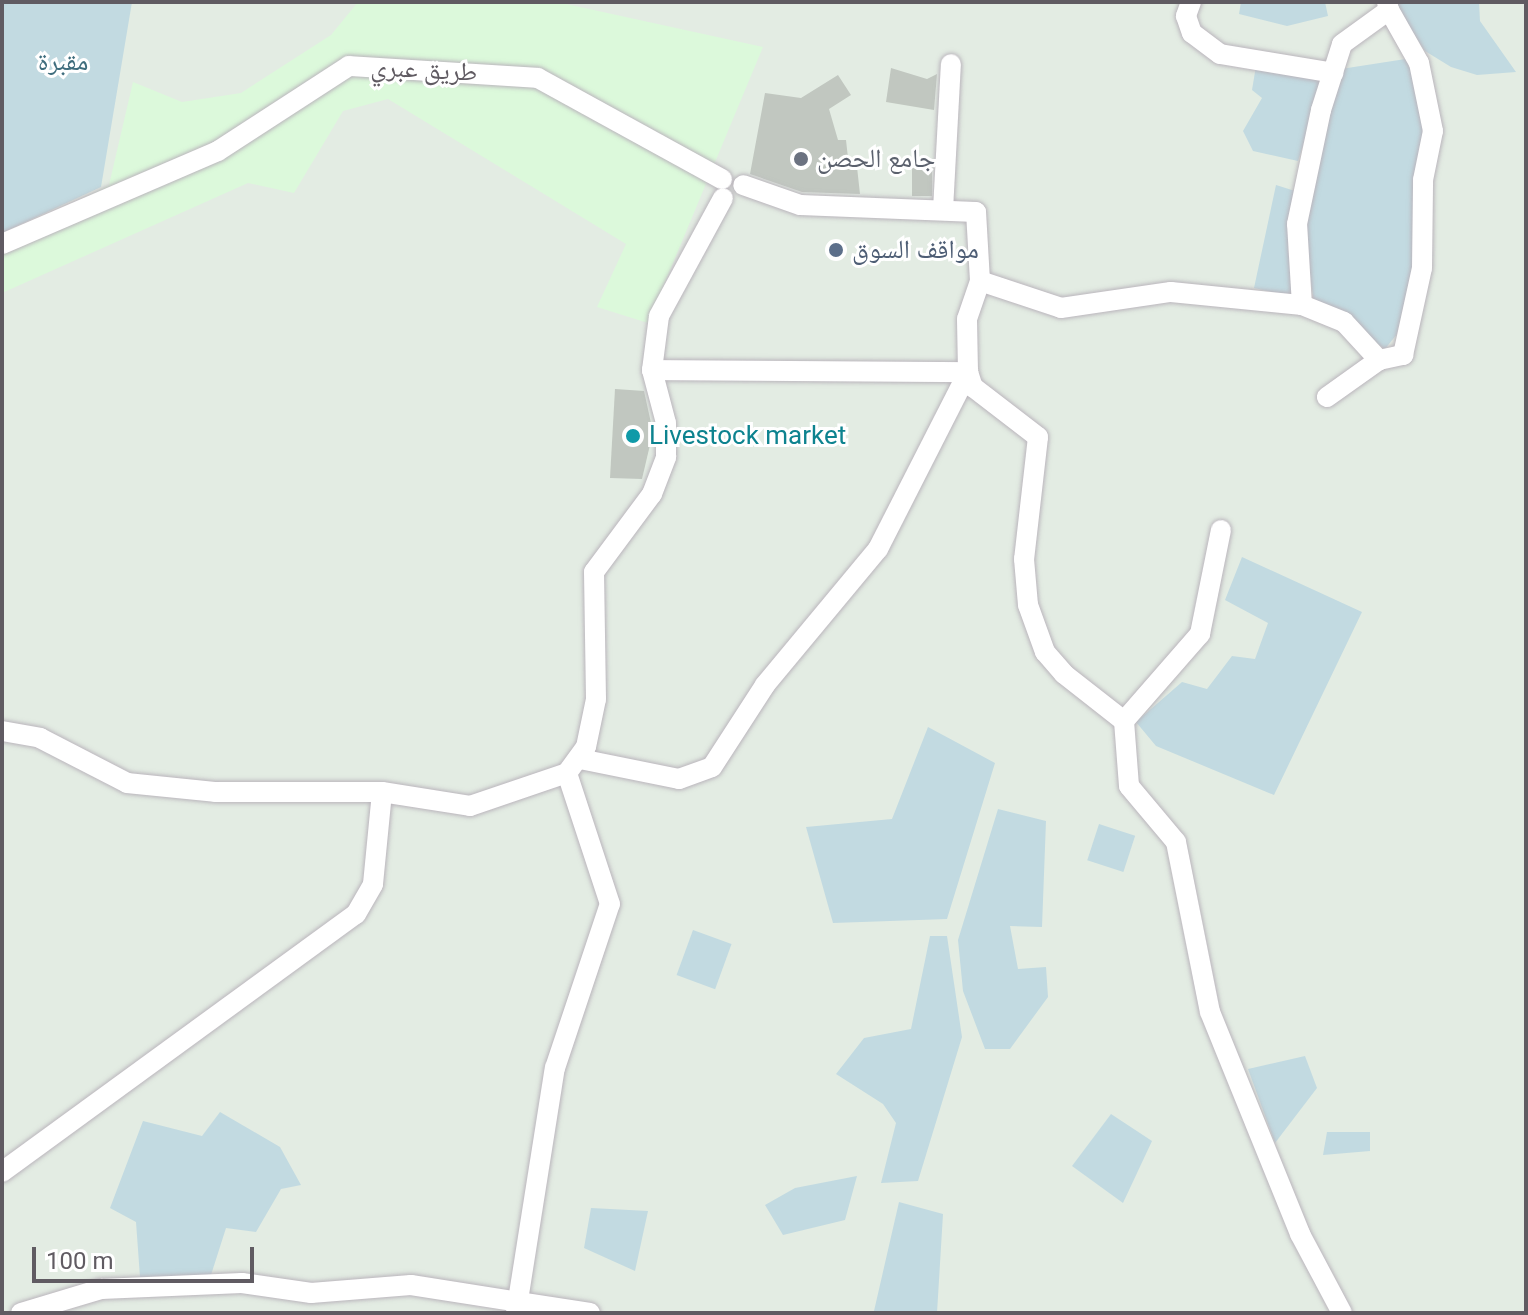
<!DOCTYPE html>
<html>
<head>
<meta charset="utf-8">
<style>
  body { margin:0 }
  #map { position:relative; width:1528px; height:1315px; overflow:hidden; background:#e3ece3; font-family:Roboto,"Noto Naskh Arabic",sans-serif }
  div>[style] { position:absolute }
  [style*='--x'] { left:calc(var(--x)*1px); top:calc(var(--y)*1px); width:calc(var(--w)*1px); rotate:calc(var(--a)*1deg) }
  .commercial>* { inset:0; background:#dcf9db }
  .green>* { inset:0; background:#c2dae1; transform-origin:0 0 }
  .building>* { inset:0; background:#c1c7c0; transform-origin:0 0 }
  .roads { filter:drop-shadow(0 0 2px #bab5bc) drop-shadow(0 0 2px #bab5bc) }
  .minor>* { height:20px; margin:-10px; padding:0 10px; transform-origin:10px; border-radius:10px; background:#fff }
  .dots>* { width:22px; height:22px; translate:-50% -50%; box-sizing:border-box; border:4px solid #fff; border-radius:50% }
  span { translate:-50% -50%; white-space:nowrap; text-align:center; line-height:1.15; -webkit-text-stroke:6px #fff; paint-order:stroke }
  .park-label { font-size:26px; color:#3f6d7d }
  .street-label { font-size:26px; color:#605b62 }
  .worship-label { font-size:26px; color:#5b616d }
  .left { translate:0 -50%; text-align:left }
  .service-label { font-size:26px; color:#4e5e75 }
  .culture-label { font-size:26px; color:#0d838f }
  .frame { position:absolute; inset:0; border:4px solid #605b62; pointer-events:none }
  .scale { position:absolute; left:32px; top:1247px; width:222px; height:36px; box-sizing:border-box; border:4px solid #605b62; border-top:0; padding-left:10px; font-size:24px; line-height:28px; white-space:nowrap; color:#605b62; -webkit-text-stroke:6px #fff; paint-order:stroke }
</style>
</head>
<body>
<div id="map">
  <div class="commercial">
    <div style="clip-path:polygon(358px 2px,557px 2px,763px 47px,648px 323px,597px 307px,626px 244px,388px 99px,343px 111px,294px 193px,248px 183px,2px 293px,2px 240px,109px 185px,133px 82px,182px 102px,241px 93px,331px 35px)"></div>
  </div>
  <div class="green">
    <div style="clip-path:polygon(2px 2px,132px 2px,101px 187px,2px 233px)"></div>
    <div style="clip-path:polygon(1241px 2px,1325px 2px,1328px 16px,1287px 26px,1239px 14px)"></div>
    <div style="clip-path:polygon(1392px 2px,1479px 2px,1480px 21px,1516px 72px,1477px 75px,1451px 67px,1425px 51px)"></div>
    <div style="clip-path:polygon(1412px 58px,1427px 122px,1419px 241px,1397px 334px,1385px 349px,1314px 302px,1303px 228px,1341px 69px)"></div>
    <div style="clip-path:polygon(1256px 66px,1325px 76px,1298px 161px,1253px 151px,1243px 131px,1262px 98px,1252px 90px)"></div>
    <div style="clip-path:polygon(1276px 185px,1295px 191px,1288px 249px,1294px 297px,1254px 288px)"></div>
    <div style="clip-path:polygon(1242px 557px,1362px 612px,1274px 795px,1156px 746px,1136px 722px,1182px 682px,1207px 689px,1232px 656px,1255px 659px,1268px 623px,1225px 600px)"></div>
    <div style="clip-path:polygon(928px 727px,995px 763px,947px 919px,833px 923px,806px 827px,892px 819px)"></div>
    <div style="clip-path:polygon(998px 809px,1046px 821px,1042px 927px,1010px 926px,1018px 969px,1046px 967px,1048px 997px,1010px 1049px,985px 1049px,963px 991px,958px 940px)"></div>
    <div style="left:1099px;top:824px;width:38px;height:38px;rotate:18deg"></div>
    <div style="left:693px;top:930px;width:41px;height:48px;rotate:20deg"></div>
    <div style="clip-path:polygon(930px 936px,947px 936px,962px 1037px,918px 1181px,881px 1183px,896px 1123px,883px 1104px,836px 1074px,864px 1038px,911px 1029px)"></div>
    <div style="clip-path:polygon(1305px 1056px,1317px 1088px,1275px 1143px,1248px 1069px)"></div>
    <div style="clip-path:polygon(220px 1112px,280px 1147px,301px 1185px,281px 1189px,256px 1232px,226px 1228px,211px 1275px,140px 1277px,136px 1222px,110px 1208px,143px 1121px,202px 1136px)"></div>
    <div style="clip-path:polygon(1111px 1114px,1152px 1141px,1123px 1203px,1072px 1166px)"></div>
    <div style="clip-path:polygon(1327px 1132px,1370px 1132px,1370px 1151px,1323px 1155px)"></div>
    <div style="clip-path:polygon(857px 1176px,845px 1220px,783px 1235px,765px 1205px,795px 1188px)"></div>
    <div style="clip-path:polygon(899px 1202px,943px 1214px,937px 1313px,830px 1313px,874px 1311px)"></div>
    <div style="clip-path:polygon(591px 1208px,648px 1211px,635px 1271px,584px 1248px)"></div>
  </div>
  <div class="building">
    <div style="clip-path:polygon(891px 68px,927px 79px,937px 74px,934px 110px,886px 102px)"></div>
    <div style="clip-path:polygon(838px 75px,851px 95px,829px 109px,838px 140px,846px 140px,848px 158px,856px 158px,860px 194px,802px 192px,750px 174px,765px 93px,801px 98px)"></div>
    <div style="left:912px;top:168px;width:20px;height:28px"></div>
    <div style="clip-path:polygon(615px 389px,644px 391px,653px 432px,642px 479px,610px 478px)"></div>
  </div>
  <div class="roads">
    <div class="minor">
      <div style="--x:1191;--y:2;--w:15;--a:110"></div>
      <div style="--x:1186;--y:16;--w:18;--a:71"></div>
      <div style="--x:1192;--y:33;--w:35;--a:37"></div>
      <div style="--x:1220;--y:54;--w:115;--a:9.5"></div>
      <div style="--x:943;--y:210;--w:146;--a:-86.9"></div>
      <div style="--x:2;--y:244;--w:235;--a:-23.3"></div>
      <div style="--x:218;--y:151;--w:156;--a:-33"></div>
      <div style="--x:349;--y:66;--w:189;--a:3.6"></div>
      <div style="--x:538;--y:78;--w:210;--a:28.8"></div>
      <div style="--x:980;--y:281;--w:85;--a:18.4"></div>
      <div style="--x:1061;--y:308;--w:111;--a:-8.3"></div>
      <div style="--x:1171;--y:292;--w:132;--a:5.7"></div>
      <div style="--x:1302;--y:305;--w:45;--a:22"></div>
      <div style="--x:1344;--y:322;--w:52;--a:47.4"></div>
      <div style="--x:1379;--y:360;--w:64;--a:144.6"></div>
      <div style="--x:1302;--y:305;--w:81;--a:-93.5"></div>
      <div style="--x:1297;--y:224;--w:116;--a:-78.1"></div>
      <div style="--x:1321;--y:110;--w:69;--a:-72.3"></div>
      <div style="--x:1342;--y:44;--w:58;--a:-35.9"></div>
      <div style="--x:1389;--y:10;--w:8;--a:-104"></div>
      <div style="--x:1379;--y:360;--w:25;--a:-12"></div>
      <div style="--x:1403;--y:355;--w:89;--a:-77.7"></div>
      <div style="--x:1422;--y:268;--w:88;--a:-89.3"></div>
      <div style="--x:1423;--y:180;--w:50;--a:-78.5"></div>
      <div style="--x:1433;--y:131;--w:69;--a:-101.6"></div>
      <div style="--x:1419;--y:63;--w:61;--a:-119.5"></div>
      <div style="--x:652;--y:370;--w:316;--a:0.4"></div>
      <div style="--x:968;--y:372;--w:53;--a:-91.1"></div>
      <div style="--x:967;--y:319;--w:40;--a:-71.1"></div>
      <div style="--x:980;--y:281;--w:69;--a:-93.3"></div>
      <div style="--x:976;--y:212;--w:176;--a:-177.7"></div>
      <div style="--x:800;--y:205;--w:60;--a:-160.7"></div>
      <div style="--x:968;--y:372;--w:16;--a:72"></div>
      <div style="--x:973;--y:387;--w:82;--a:37.6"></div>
      <div style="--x:1038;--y:437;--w:123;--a:96.5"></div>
      <div style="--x:1024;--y:559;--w:46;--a:85"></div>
      <div style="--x:1028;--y:605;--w:50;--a:70.1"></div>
      <div style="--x:1045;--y:652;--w:29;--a:49"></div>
      <div style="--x:1064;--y:674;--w:76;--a:38.1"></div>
      <div style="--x:1124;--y:721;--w:65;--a:85.6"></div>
      <div style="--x:1129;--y:786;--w:73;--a:50"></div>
      <div style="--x:1176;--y:842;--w:173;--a:78.7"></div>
      <div style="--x:1210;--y:1012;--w:240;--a:67.9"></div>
      <div style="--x:1300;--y:1234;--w:89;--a:62"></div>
      <div style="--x:1124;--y:721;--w:116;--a:-48.9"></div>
      <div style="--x:1200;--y:634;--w:106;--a:-78.6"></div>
      <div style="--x:2;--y:731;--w:39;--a:10"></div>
      <div style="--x:40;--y:738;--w:98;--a:27.3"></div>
      <div style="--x:127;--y:783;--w:88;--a:5.8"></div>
      <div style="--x:215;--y:792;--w:167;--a:0"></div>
      <div style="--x:382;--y:792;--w:89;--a:9"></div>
      <div style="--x:470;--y:806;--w:102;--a:-18.8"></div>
      <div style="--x:567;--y:773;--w:32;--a:-54"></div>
      <div style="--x:586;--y:747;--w:49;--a:-78.2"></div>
      <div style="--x:596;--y:699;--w:127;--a:-90.9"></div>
      <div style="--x:594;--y:572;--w:97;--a:-53.4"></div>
      <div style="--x:652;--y:494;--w:40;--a:-69"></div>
      <div style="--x:666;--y:457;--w:34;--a:-90"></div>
      <div style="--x:666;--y:423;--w:55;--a:-104.8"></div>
      <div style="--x:652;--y:370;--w:54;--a:-82.6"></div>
      <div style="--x:659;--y:316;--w:134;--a:-61.5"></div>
      <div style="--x:580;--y:759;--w:101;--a:11.4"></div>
      <div style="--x:679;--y:779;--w:35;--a:-20"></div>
      <div style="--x:712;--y:767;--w:98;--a:-57.1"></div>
      <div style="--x:765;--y:685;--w:177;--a:-50.3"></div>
      <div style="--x:878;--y:549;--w:199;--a:-63"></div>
      <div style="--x:2;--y:1172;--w:438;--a:-36.1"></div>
      <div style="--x:356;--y:914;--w:34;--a:-60"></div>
      <div style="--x:373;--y:884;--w:92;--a:-84.4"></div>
      <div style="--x:21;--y:1313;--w:84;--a:-16.7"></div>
      <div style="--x:101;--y:1289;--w:141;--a:-2.4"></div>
      <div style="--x:242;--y:1283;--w:70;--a:8.2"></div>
      <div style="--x:311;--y:1293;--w:100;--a:-4.6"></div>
      <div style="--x:411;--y:1285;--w:181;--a:8.9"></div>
      <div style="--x:516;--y:1313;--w:248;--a:-81"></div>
      <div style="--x:555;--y:1068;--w:173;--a:-71.5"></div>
      <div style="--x:610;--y:904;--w:138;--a:-108.2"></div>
    </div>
  </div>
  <div class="dots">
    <div style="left:801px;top:159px;background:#6b7280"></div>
    <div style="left:836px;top:250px;background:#5c6f8a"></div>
    <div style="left:633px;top:436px;background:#0f9aa8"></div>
  </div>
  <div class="park-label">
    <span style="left:63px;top:62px">مقبرة</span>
  </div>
  <div class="street-label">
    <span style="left:424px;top:70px;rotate:3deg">طريق عبري</span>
  </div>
  <div class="worship-label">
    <span class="left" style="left:817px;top:159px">جامع الحصن</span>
  </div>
  <div class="service-label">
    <span class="left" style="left:852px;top:250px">مواقف السوق</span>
  </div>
  <div class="culture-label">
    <span class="left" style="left:649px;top:436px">Livestock market</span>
  </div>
  <div class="frame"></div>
  <div class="scale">100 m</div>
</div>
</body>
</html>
